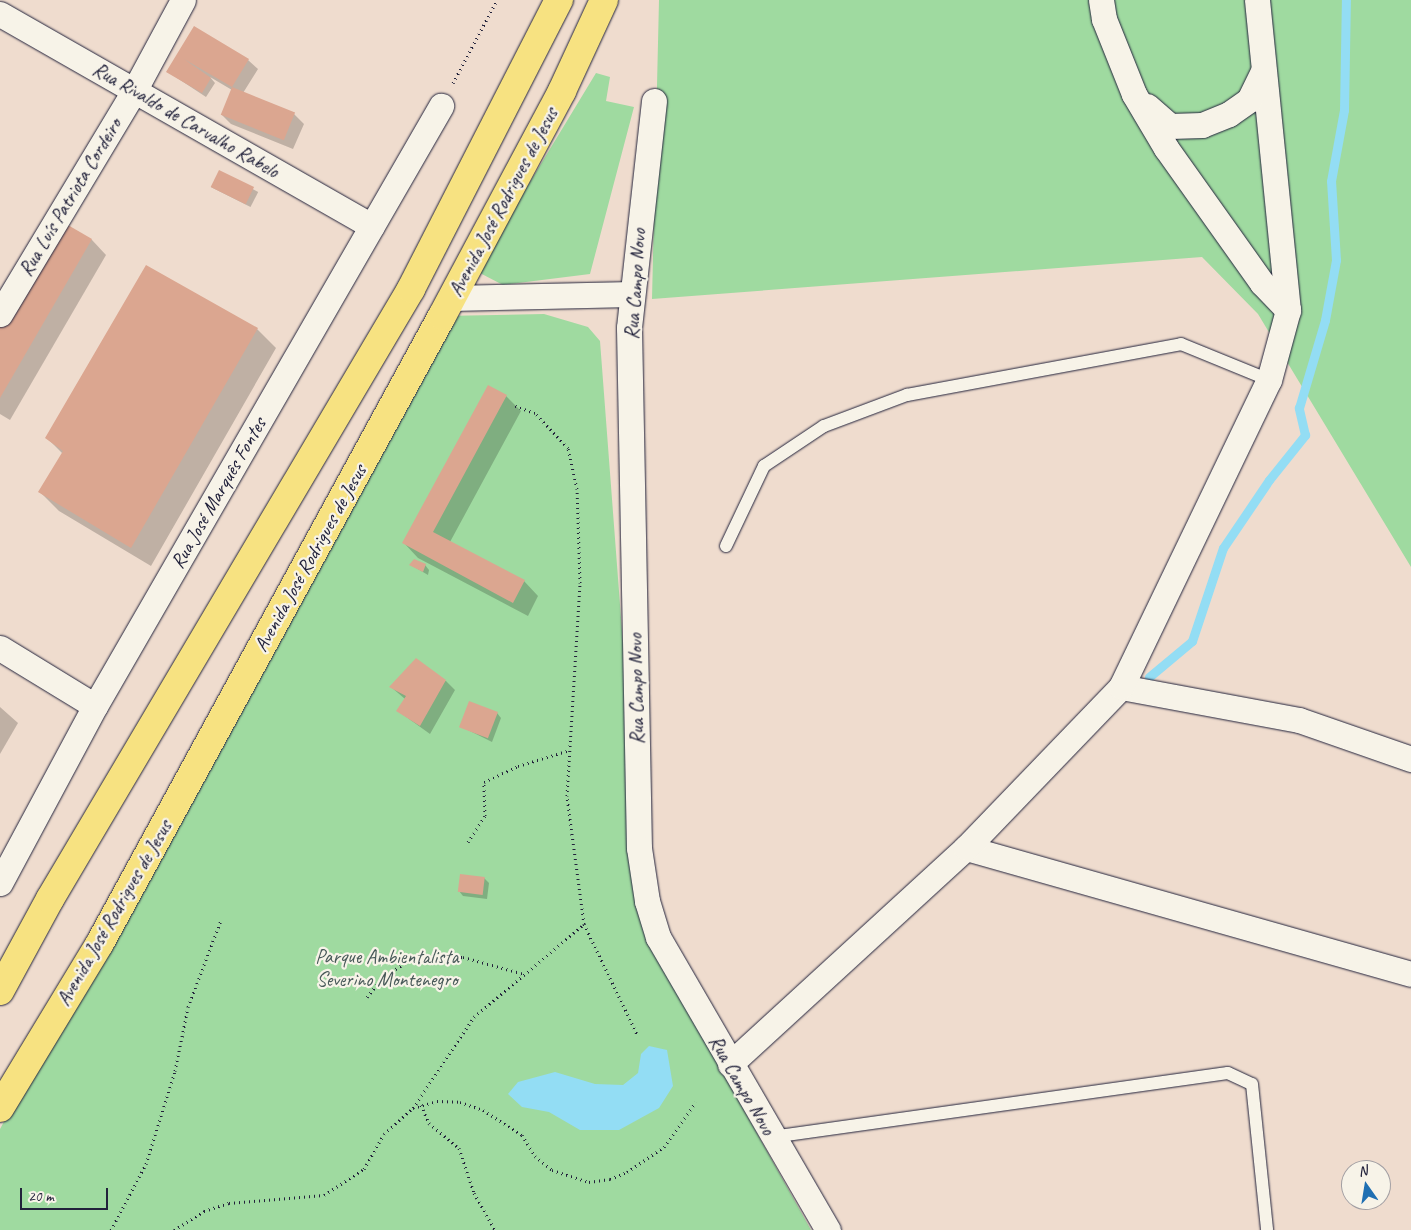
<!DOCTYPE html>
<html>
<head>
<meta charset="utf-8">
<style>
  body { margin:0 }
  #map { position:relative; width:1411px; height:1230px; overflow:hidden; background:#efdcce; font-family:Caveat,sans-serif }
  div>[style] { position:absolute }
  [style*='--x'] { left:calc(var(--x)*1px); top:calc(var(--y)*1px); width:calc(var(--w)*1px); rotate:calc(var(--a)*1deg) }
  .green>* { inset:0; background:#9fdaa0 }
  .water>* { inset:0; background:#93ddf4 }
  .shadow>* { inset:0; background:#0003; transform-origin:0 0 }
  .stream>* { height:9px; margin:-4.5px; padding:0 4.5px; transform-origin:4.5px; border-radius:4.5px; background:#93ddf4 }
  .building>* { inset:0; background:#dba690; transform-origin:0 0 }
  .path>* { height:3px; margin-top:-1.5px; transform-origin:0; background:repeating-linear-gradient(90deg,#22223b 0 1px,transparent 0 5px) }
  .roads { filter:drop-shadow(0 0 1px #22223b) drop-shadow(0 0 1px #22223b) }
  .service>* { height:12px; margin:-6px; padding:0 6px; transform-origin:6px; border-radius:6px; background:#f7f3e8 }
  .minor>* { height:25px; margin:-12.5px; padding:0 12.5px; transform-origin:12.5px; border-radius:12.5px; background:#f7f3e8 }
  .primary>* { height:28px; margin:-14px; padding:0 14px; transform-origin:14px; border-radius:14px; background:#f7e281 }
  span { translate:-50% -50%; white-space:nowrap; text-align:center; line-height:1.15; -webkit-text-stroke:4.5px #f7f3e8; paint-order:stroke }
  .street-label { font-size:20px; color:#22223b }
  .park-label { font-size:20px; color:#485959 }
  .north { position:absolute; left:1341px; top:1160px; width:50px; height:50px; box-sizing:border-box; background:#f7f3e8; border:1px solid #a29fa3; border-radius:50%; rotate:347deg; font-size:14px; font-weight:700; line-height:20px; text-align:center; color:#22223b }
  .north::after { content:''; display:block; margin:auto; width:18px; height:22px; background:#1f6fb2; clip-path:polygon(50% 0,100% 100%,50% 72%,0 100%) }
  .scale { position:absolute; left:20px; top:1188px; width:88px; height:22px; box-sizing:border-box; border:2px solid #22223b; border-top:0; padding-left:6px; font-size:15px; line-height:18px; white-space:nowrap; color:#22223b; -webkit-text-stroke:4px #f7f3e8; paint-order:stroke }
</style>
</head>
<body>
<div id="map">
  <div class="green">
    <div style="clip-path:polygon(659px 0,1411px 0,1411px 567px,1258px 314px,1202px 257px,652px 299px)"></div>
    <div style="clip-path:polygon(596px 73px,610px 77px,606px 101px,634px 107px,590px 274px,503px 285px,476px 271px)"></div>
    <div style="clip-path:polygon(544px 314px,588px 327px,600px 341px,623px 644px,630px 857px,691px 1015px,811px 1230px,0 1230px,0 1129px,442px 316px)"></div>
  </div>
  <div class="water">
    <div style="clip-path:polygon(649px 1046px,667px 1050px,673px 1086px,659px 1108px,619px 1130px,580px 1130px,549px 1112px,522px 1107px,508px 1094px,518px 1082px,555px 1072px,595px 1084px,623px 1085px,638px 1073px,641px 1054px)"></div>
  </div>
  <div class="shadow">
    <div style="clip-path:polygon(195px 28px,248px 60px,258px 69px,243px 93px,294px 114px,304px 124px,293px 149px,231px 124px,222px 115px,232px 90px,210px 77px,215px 83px,206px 97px,168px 72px)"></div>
    <div style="left:219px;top:172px;width:44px;height:17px;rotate:27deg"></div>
    <div style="clip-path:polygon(61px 223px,92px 240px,106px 255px,10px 420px,0 414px,0 329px)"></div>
    <div style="clip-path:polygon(257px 329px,276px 348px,151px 566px,59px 511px,40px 492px,63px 454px,47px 438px)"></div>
    <div style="clip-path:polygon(506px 396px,521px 411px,450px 542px,524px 581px,538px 596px,528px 616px,418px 558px,404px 543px)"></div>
    <div style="clip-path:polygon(411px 565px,425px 565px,429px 570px,428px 575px)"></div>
    <div style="clip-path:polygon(446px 681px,455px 690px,430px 734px,398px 711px,405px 699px,391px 687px)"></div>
    <div style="clip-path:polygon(0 707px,18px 723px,0 754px)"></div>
    <div style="clip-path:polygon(497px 713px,501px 718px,492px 742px,460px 726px)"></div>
    <div style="clip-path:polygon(484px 878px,489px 883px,487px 899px,463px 896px,459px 891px)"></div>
  </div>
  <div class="stream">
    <div style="--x:1149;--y:677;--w:56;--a:-39.9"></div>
    <div style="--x:1192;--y:641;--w:98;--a:-71.6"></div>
    <div style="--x:1223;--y:548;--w:82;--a:-55.9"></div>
    <div style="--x:1269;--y:480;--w:58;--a:-51.3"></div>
    <div style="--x:1305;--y:435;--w:28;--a:-103"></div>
    <div style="--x:1299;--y:408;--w:92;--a:-73.5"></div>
    <div style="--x:1325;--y:320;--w:61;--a:-79.6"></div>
    <div style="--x:1336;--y:260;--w:79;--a:-93.6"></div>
    <div style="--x:1331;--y:181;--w:72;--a:-79.6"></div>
    <div style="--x:1344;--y:110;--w:110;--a:-89"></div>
  </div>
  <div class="building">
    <div style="clip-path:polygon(194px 26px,249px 59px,232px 87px,184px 59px,211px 78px,202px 93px,166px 72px)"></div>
    <div style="left:232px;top:87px;width:68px;height:30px;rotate:22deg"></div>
    <div style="left:219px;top:170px;width:39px;height:19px;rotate:26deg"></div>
    <div style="clip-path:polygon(61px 221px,92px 239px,0 398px,0 326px)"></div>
    <div style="clip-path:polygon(146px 265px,258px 328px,131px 548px,38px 492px,63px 451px,45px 438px)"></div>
    <div style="clip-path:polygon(488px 385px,507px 395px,433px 532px,525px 580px,513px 603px,402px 543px)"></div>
    <div style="clip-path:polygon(414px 559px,426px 564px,423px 572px,409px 565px)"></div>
    <div style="clip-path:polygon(416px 658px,446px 680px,420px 726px,396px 711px,406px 696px,389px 687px)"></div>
    <div style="left:469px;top:701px;width:31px;height:28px;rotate:21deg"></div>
    <div style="left:460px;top:874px;width:25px;height:18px;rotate:7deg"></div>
  </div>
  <div class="path">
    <div style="--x:453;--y:83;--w:94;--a:-62.1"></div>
    <div style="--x:468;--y:842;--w:31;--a:-57"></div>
    <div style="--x:485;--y:816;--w:34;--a:-92"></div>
    <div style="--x:484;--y:782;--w:38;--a:-25"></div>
    <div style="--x:518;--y:766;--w:54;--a:-17.1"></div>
    <div style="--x:584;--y:924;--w:122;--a:64.3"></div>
    <div style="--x:367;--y:997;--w:26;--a:-51"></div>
    <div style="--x:383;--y:977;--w:39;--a:-32"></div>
    <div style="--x:416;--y:956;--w:47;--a:1.2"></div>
    <div style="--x:463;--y:957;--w:63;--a:15.6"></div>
    <div style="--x:421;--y:1105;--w:20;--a:66"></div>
    <div style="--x:429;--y:1123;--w:39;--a:40"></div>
    <div style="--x:459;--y:1148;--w:47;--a:71.6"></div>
    <div style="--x:474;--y:1193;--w:43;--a:60.4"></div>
    <div style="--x:413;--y:1108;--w:110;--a:-56.2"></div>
    <div style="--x:474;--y:1017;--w:144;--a:-40.2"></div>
    <div style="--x:584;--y:924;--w:129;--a:-97.6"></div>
    <div style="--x:567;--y:796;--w:213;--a:-86.5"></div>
    <div style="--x:580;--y:583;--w:94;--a:-91.8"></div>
    <div style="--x:577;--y:489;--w:42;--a:-102.4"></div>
    <div style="--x:568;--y:448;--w:48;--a:-133.3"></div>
    <div style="--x:535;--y:413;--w:23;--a:-160"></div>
    <div style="--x:111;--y:1230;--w:75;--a:-62.1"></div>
    <div style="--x:146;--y:1164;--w:97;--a:-72.7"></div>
    <div style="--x:175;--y:1071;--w:65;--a:-78.5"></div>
    <div style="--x:188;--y:1007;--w:93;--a:-69.2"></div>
    <div style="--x:174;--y:1230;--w:36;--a:-32"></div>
    <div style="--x:204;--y:1211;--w:26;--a:-18"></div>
    <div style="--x:229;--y:1203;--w:95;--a:-4.8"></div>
    <div style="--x:324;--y:1195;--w:48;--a:-33"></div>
    <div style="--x:364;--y:1169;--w:40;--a:-60.3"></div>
    <div style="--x:384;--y:1134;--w:39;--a:-42"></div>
    <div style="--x:413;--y:1108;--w:25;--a:-16"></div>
    <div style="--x:437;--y:1101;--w:23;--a:2"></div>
    <div style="--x:460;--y:1102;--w:24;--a:19"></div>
    <div style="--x:483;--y:1110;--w:46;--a:32.7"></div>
    <div style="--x:522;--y:1135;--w:25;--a:58"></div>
    <div style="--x:535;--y:1156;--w:22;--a:39"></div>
    <div style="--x:552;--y:1170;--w:39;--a:18"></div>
    <div style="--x:589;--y:1182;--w:21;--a:-8"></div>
    <div style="--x:610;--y:1179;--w:18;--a:-22"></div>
    <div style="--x:627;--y:1172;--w:45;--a:-34"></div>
    <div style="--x:664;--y:1147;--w:55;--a:-54.6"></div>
  </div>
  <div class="roads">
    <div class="service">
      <div style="--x:726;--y:546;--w:89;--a:-64.6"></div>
      <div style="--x:764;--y:466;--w:72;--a:-33.7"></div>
      <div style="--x:824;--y:426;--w:89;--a:-20.5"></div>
      <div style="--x:907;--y:395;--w:279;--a:-10.5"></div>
      <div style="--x:1181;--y:344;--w:95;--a:22.2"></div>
      <div style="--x:772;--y:1137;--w:460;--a:-8"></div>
      <div style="--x:1228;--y:1073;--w:26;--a:25"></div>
      <div style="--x:1252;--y:1084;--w:147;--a:84.1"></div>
    </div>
    <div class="minor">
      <div style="--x:1257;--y:0;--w:312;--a:84.3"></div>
      <div style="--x:0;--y:14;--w:428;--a:29.7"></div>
      <div style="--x:654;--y:101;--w:228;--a:96.3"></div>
      <div style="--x:629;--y:328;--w:520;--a:88.9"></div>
      <div style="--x:639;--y:848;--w:54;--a:81.4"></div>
      <div style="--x:647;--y:901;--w:38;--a:73"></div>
      <div style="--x:658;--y:937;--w:339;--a:59.9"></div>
      <div style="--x:1147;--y:106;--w:30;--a:41"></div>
      <div style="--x:1170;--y:126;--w:32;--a:-2"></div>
      <div style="--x:1202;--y:125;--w:29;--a:-22"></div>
      <div style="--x:1229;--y:114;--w:24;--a:-35"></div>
      <div style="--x:1249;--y:100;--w:32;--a:-64"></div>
      <div style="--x:452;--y:298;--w:179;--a:-1.3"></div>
      <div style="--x:0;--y:314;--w:260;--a:-59"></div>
      <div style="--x:134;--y:91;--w:103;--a:-61.7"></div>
      <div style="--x:0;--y:648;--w:111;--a:31.4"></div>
      <div style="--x:1121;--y:687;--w:181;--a:10.5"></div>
      <div style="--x:1299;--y:720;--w:119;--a:19.2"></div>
      <div style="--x:966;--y:848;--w:462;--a:15.8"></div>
      <div style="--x:0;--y:883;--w:201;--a:-61.8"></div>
      <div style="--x:95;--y:706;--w:693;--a:-60.03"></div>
      <div style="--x:730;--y:1064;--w:320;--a:-42.5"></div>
      <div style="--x:966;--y:848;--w:223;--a:-46.1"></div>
      <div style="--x:1121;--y:687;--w:341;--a:-64.3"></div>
      <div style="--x:1269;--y:380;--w:73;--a:-74.8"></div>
      <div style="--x:1288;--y:310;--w:37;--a:-134"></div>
      <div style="--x:1262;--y:283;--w:166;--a:-125.4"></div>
      <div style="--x:1166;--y:148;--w:63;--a:-120.7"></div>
      <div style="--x:1134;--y:94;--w:81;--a:-111.8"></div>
      <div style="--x:1104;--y:19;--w:19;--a:-99"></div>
    </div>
    <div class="primary">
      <div style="--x:0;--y:991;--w:105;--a:-61.5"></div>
      <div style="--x:50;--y:899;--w:709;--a:-59.38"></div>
      <div style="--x:411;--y:289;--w:325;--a:-62.9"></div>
      <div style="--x:0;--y:1108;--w:193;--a:-58.8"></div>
      <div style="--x:100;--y:943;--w:714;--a:-61.39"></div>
      <div style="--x:442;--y:316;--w:255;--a:-61.9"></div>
      <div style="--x:562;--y:91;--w:100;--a:-65.2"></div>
    </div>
  </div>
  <div class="street-label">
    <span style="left:186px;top:120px;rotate:30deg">Rua Rivaldo de Carvalho Rabelo</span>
    <span style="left:70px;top:197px;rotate:-59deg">Rua Luís Patriota Cordeiro</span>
    <span style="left:503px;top:202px;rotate:-62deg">Avenida José Rodrigues de Jesus</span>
    <span style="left:635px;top:284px;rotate:-86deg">Rua Campo Novo</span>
    <span style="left:218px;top:493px;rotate:-60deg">Rua José Marquês Fontes</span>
    <span style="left:310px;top:558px;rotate:-61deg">Avenida José Rodrigues de Jesus</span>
    <span style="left:636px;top:689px;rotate:-91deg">Rua Campo Novo</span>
    <span style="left:114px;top:913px;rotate:-60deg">Avenida José Rodrigues de Jesus</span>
    <span style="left:742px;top:1085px;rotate:60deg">Rua Campo Novo</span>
  </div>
  <div class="park-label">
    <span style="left:387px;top:968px">Parque Ambientalista<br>Severino Montenegro</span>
  </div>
  <div class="north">N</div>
  <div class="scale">20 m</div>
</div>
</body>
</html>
